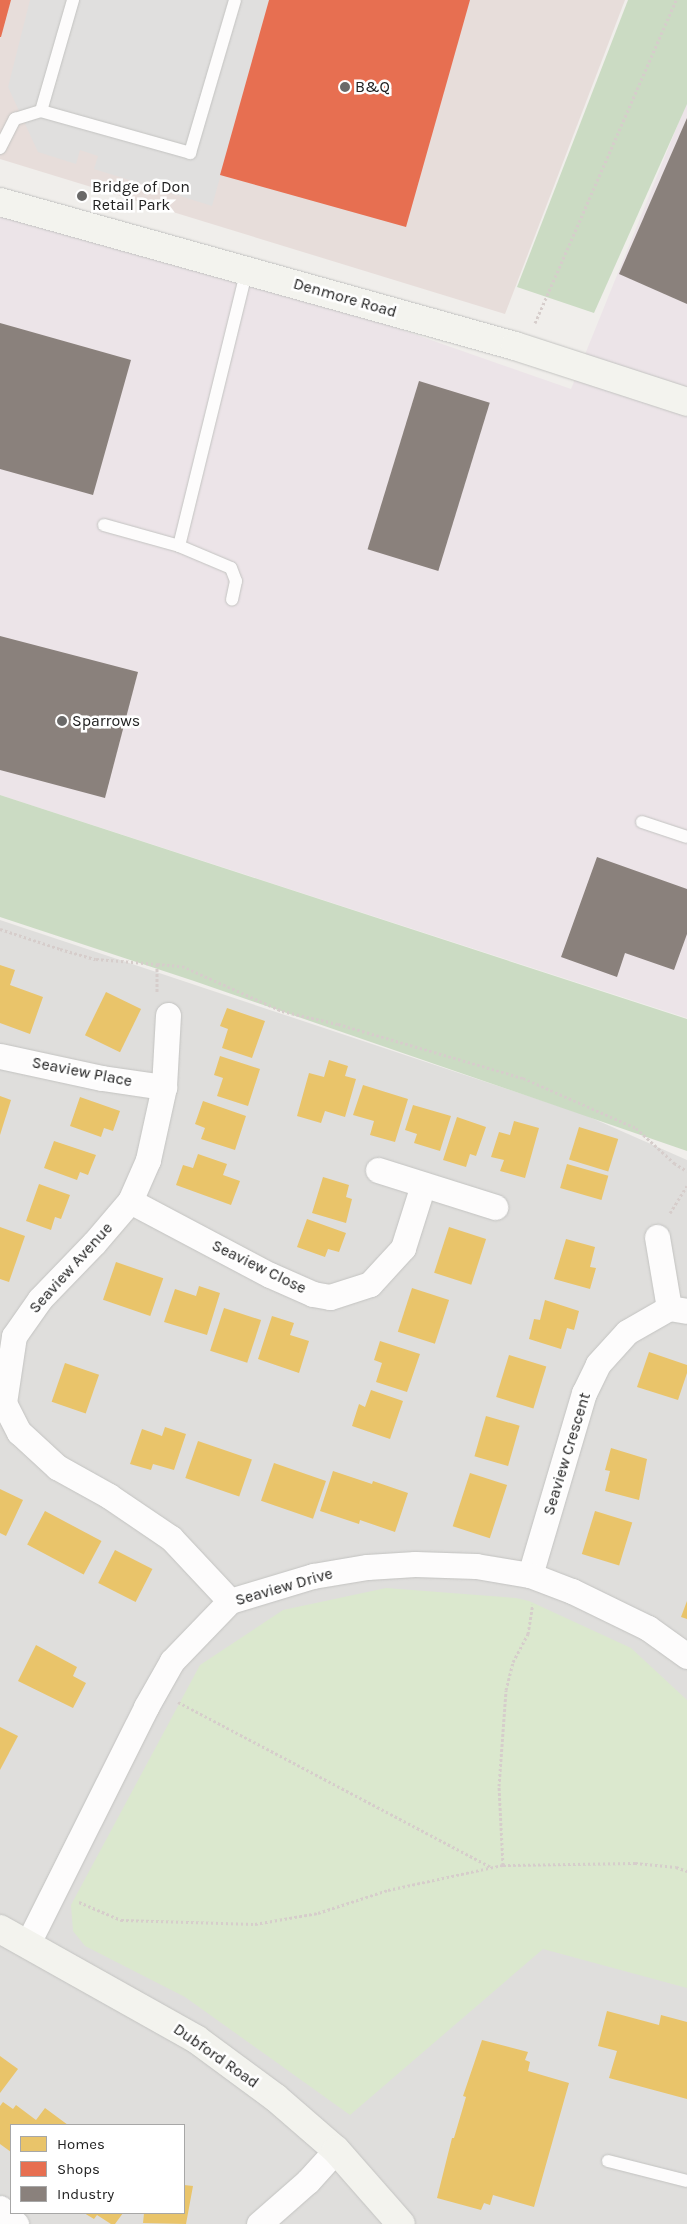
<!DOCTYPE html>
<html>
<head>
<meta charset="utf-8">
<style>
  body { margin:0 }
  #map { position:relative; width:687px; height:2224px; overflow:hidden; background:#f0eeeb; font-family:Karla,sans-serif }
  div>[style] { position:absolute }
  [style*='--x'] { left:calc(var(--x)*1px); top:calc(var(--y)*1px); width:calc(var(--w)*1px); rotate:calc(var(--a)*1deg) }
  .residential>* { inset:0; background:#dfdedc }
  .commercial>* { inset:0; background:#e7ddda }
  .industrial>* { inset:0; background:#ece4e8 }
  .grass>* { inset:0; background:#dbe8ce }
  .forest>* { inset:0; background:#cbdbc3 }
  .parking>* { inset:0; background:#e0dfde }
  .homes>* { inset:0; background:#e9c46a; transform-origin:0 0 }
  .shops>* { inset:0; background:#e76f51 }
  .industry>* { inset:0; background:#8a817c; transform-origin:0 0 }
  .path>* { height:3px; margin-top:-1.5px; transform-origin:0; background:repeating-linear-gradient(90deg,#d6cdcb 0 2.5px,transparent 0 5px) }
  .roads { filter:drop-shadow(0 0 1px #c3c3c1) drop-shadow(0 0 1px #c3c3c1) }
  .lane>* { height:12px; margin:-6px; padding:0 6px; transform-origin:6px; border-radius:6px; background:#fdfcfc }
  .street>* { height:25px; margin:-12.5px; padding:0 12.5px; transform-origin:12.5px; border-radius:12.5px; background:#fdfcfc }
  .secondary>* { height:28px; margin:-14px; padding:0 14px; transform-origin:14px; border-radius:14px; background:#f3f3ee }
  .dots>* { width:14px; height:14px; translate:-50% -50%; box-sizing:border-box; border:2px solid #fff; border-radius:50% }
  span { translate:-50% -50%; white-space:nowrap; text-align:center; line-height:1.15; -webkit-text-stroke:5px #fff; paint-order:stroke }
  .poi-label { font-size:16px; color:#222 }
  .left { translate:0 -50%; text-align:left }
  .street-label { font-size:16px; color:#222 }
  .legend { position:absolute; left:10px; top:2124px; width:175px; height:90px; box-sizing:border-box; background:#fff; border:1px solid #a7a7a7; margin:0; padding:6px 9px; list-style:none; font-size:15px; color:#222 }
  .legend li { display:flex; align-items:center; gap:10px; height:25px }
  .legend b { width:25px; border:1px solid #a7a7a7 }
</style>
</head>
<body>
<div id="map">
  <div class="residential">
    <div style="clip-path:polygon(evenodd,0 920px,585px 1115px,687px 1160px,687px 2224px,0 2224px,0 920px,11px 2125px,184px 2125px,184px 2213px,11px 2213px,11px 2125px)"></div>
  </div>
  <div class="commercial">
    <div style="clip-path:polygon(0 0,625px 0,505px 314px,0 159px)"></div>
  </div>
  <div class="industrial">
    <div style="clip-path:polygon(687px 102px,687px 1018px,0 795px,0 189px,571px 389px)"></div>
  </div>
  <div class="grass">
    <div style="clip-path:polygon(386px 1588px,516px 1598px,529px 1601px,631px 1648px,687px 1700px,687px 1988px,543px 1949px,350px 2115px,185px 1997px,85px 1946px,73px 1931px,71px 1905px,200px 1665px,283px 1610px)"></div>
  </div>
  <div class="forest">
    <div style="clip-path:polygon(628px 0,687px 0,687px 104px,594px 313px,517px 287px)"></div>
    <div style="clip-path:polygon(0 795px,687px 1019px,687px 1151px,194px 981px,0 917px)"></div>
  </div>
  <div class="parking">
    <div style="clip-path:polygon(30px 0,270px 0,212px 206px,94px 169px,98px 156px,80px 150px,76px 164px,38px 152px,8px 87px)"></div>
  </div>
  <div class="homes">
    <div style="clip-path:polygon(0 965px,15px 970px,10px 985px,43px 997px,30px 1034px,0 1023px)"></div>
    <div style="left:106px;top:992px;width:39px;height:48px;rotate:26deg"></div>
    <div style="clip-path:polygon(227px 1008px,265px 1021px,252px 1058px,222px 1048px,228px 1029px,220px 1026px)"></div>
    <div style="clip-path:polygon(220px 1056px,260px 1069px,248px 1106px,217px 1096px,223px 1078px,214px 1075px)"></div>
    <div style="clip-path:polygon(329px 1060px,348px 1066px,345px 1076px,356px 1079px,345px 1117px,325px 1111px,321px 1123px,297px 1116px,309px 1073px,324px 1077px)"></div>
    <div style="clip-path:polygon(363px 1085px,408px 1099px,395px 1142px,370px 1135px,374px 1121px,353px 1115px)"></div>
    <div style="clip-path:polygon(0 1096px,11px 1100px,0 1135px)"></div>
    <div style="clip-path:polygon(80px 1097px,120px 1111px,113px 1131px,104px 1128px,101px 1137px,70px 1126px)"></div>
    <div style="clip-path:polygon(203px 1101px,246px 1116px,235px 1150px,201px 1139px,205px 1128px,195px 1124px)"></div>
    <div style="clip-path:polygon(413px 1105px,451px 1116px,440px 1151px,414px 1143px,417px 1134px,405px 1130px)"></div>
    <div style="clip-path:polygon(457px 1117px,486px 1127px,476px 1156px,470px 1154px,466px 1167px,443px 1160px)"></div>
    <div style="clip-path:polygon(514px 1121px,539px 1128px,525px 1178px,500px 1171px,504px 1160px,491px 1157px,499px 1132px,510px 1135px)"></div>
    <div style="left:579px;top:1127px;width:41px;height:34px;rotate:17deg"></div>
    <div style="clip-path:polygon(54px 1141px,96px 1155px,88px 1175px,80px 1172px,77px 1180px,44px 1168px)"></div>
    <div style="clip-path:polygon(198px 1154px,227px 1164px,223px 1175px,240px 1181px,231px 1205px,176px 1185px,183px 1165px,193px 1168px)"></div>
    <div style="left:567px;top:1164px;width:43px;height:25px;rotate:16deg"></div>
    <div style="clip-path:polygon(323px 1177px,349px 1185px,346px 1197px,352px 1199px,346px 1223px,312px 1213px)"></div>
    <div style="clip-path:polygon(39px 1184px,70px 1195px,61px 1219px,55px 1217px,51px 1230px,26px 1221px)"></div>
    <div style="clip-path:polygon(307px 1219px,346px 1233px,339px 1252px,328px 1249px,325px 1257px,297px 1247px)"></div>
    <div style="clip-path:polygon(0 1227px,25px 1236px,9px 1282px,0 1279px)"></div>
    <div style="left:449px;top:1227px;width:39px;height:48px;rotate:18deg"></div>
    <div style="clip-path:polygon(566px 1239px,595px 1247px,590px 1267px,596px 1268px,590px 1289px,554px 1279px)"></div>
    <div style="left:116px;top:1262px;width:50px;height:40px;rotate:19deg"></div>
    <div style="clip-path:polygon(199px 1286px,220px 1293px,207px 1335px,164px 1322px,175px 1289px,196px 1296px)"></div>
    <div style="left:412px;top:1288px;width:39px;height:46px;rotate:18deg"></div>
    <div style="clip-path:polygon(545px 1300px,579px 1311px,574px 1330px,567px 1328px,561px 1349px,529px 1339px,534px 1319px,540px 1320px)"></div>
    <div style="left:224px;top:1308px;width:39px;height:45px;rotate:18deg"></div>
    <div style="clip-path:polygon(272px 1316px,294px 1323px,290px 1335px,309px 1341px,299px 1373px,258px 1359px)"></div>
    <div style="clip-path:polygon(380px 1341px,420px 1354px,407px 1392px,376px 1382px,382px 1363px,374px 1360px)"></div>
    <div style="clip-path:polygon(649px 1352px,687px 1365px,687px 1373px,678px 1400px,637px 1387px)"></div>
    <div style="left:509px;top:1355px;width:39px;height:44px;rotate:17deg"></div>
    <div style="left:65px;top:1363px;width:36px;height:41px;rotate:19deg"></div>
    <div style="clip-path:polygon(371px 1390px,403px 1401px,390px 1439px,352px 1426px,359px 1404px,365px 1407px)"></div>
    <div style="left:486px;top:1416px;width:35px;height:42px;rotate:16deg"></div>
    <div style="clip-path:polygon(165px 1427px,186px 1434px,174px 1470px,153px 1464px,151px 1470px,130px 1464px,142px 1429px,162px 1436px)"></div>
    <div style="left:198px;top:1441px;width:57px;height:39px;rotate:19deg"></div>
    <div style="clip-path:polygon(611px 1448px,647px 1459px,639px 1500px,605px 1491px,610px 1471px,605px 1470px)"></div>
    <div style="left:274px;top:1463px;width:55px;height:40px;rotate:19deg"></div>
    <div style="clip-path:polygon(333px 1471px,372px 1484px,373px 1481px,408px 1493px,395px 1532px,360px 1520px,359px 1524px,320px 1511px)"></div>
    <div style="left:470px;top:1473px;width:39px;height:56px;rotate:18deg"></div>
    <div style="clip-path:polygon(0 1489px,23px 1500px,6px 1536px,0 1533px)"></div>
    <div style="left:45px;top:1511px;width:64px;height:38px;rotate:28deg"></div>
    <div style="left:595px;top:1511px;width:39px;height:45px;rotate:17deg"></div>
    <div style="left:115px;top:1550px;width:42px;height:37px;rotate:27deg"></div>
    <div style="clip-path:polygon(687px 1601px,687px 1619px,681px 1617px)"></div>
    <div style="clip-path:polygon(36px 1645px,77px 1667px,73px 1676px,86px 1683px,73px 1708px,18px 1681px)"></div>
    <div style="clip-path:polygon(0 1727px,18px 1736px,0 1770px)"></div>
    <div style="clip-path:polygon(607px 2011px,659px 2025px,661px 2015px,687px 2022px,687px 2099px,609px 2078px,617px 2051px,598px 2046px)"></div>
    <div style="clip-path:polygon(482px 2040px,528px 2052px,525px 2060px,530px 2062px,528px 2071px,569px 2083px,534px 2207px,493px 2195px,490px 2205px,484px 2203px,481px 2210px,437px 2198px,452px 2138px,454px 2138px,466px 2097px,463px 2096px)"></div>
    <div style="clip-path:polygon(0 2056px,18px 2069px,0 2093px)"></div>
    <div style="clip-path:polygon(3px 2102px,13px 2109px,16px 2105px,36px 2120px,45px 2108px,68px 2125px,11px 2125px,11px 2152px,0 2144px,0 2106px)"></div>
    <div style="clip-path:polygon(184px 2185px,193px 2186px,186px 2224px,143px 2223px,144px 2213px,184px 2213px)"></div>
    <div style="clip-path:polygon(84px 2213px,123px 2213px,115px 2224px,111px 2224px,97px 2215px,94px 2219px)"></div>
  </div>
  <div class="shops">
    <div style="clip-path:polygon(0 0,11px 0,1px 37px,0 37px)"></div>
    <div style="clip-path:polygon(269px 0,470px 0,406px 227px,220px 175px)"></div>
  </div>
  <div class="industry">
    <div style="clip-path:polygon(687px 118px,687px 304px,619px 274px)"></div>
    <div style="clip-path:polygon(0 323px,131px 360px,93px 495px,0 469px)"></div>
    <div style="left:419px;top:381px;width:74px;height:176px;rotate:17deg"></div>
    <div style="clip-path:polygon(0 636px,138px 672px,105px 798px,0 770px)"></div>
    <div style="clip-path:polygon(597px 857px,687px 889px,687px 934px,674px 970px,625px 953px,617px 977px,561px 957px)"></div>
  </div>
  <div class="path">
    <div style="--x:535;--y:323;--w:352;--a:-66.4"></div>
    <div style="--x:0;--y:929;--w:63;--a:18.4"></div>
    <div style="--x:60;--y:949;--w:37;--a:16"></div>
    <div style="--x:96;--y:959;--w:61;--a:4.7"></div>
    <div style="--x:157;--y:964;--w:28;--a:90"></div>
    <div style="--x:157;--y:964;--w:25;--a:5"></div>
    <div style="--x:182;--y:966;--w:110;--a:24.2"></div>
    <div style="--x:282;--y:1011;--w:57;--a:13.1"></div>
    <div style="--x:338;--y:1024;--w:193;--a:16.3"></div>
    <div style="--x:523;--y:1078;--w:124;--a:23.9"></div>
    <div style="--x:636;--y:1128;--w:52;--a:42.6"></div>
    <div style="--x:674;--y:1163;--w:15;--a:32"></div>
    <div style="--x:670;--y:1213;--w:32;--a:-58"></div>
    <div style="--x:178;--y:1702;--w:354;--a:27.8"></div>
    <div style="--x:503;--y:1865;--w:132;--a:-0.9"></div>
    <div style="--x:635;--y:1863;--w:41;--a:5.6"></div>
    <div style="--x:676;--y:1867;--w:12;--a:20"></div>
    <div style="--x:79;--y:1902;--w:46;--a:23.2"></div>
    <div style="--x:121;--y:1920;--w:134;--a:1.7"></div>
    <div style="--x:255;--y:1924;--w:64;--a:-9.9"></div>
    <div style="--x:318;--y:1913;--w:74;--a:-18.2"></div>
    <div style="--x:388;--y:1890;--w:118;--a:-12.3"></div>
    <div style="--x:503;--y:1865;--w:79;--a:-92.9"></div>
    <div style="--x:499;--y:1786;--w:96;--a:-85.8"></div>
    <div style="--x:506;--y:1690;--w:29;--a:-76"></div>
    <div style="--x:513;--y:1662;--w:32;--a:-62"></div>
    <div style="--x:528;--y:1634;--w:30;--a:-81"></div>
  </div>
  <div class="roads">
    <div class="lane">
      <div style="--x:41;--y:111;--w:116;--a:-73.9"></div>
      <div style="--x:0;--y:148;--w:33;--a:-63"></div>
      <div style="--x:15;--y:119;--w:27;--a:-17"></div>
      <div style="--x:41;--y:111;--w:155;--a:15.7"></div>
      <div style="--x:190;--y:153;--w:159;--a:-73.6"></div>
      <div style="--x:104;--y:525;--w:78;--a:15.6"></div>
      <div style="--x:179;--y:546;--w:284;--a:-76.2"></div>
      <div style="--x:179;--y:546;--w:56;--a:22.9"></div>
      <div style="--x:231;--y:568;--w:14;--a:69"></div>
      <div style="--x:236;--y:581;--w:19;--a:102"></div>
      <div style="--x:642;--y:822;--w:47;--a:18.4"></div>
      <div style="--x:608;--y:2161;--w:81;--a:14.2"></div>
    </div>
    <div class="street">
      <div style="--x:168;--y:1015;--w:72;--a:93.2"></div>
      <div style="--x:164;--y:1087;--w:75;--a:102.4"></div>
      <div style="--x:148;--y:1160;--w:45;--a:113.7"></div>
      <div style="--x:130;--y:1201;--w:55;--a:130.6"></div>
      <div style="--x:94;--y:1243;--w:78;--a:134"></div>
      <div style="--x:40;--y:1299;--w:45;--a:125.1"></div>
      <div style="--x:14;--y:1336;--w:68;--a:98.5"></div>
      <div style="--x:4;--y:1403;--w:33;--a:63"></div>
      <div style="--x:19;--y:1432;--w:52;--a:42.6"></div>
      <div style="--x:57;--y:1467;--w:60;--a:29.1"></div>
      <div style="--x:109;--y:1496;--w:75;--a:34.1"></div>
      <div style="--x:171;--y:1538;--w:86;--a:46.9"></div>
      <div style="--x:0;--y:1056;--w:104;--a:12.2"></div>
      <div style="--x:102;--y:1078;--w:63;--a:8.3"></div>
      <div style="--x:378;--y:1170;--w:123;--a:17.5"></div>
      <div style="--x:130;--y:1201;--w:158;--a:27.9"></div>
      <div style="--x:270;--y:1275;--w:47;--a:23.8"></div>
      <div style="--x:313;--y:1294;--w:17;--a:10"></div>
      <div style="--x:330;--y:1297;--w:42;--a:-18"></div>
      <div style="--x:370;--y:1284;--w:49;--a:-47.5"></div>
      <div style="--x:403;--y:1248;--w:66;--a:-72.4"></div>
      <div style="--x:657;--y:1237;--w:72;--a:80.4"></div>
      <div style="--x:530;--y:1575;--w:190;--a:-73.5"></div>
      <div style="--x:584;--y:1393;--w:32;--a:-64"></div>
      <div style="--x:598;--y:1364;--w:43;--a:-47.8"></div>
      <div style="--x:627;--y:1332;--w:48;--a:-29.7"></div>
      <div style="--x:669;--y:1308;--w:18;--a:9"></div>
      <div style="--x:28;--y:1943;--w:264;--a:-63.4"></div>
      <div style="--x:146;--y:1707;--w:53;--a:-60.5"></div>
      <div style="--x:172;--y:1661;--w:83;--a:-46"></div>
      <div style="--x:230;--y:1601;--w:87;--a:-16.8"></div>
      <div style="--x:313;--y:1576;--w:55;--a:-9.5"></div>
      <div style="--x:367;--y:1567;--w:48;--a:-3.6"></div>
      <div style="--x:415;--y:1564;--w:61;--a:1.9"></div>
      <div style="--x:476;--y:1566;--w:55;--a:9.5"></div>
      <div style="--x:530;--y:1575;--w:45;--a:20.9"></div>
      <div style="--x:572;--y:1591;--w:85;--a:26"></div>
      <div style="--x:648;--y:1628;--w:48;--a:35.7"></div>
      <div style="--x:0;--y:2208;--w:23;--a:45"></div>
      <div style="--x:259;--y:2224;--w:65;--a:-41.3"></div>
      <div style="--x:308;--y:2181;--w:42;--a:-47.9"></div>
    </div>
    <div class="secondary">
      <div style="--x:0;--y:202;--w:535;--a:15.62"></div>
      <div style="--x:515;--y:346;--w:181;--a:18"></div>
      <div style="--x:0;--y:1929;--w:225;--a:29.3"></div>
      <div style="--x:196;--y:2039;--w:99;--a:36.4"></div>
      <div style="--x:276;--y:2098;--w:79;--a:40.9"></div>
      <div style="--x:336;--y:2150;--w:98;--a:48.7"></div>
    </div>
  </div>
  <div class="dots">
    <div style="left:345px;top:87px;background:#6a6968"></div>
    <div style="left:82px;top:196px;background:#6a6968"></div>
    <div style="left:62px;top:721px;background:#6a6968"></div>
  </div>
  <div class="poi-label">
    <span class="left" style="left:355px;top:87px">B&amp;Q</span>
    <span class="left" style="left:92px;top:196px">Bridge of Don<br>Retail Park</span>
    <span class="left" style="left:72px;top:721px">Sparrows</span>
  </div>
  <div class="street-label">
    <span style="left:345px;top:298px;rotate:16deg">Denmore Road</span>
    <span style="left:82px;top:1072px;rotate:11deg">Seaview Place</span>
    <span style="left:259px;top:1267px;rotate:26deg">Seaview Close</span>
    <span style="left:71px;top:1268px;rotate:-48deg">Seaview Avenue</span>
    <span style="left:567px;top:1454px;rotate:-73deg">Seaview Crescent</span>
    <span style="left:284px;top:1587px;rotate:-16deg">Seaview Drive</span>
    <span style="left:216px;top:2056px;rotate:35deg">Dubford Road</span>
  </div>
  <ul class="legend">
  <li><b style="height:14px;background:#e9c46a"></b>Homes</li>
  <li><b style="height:14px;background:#e76f51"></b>Shops</li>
  <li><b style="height:14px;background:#8a817c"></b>Industry</li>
  </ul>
</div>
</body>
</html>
